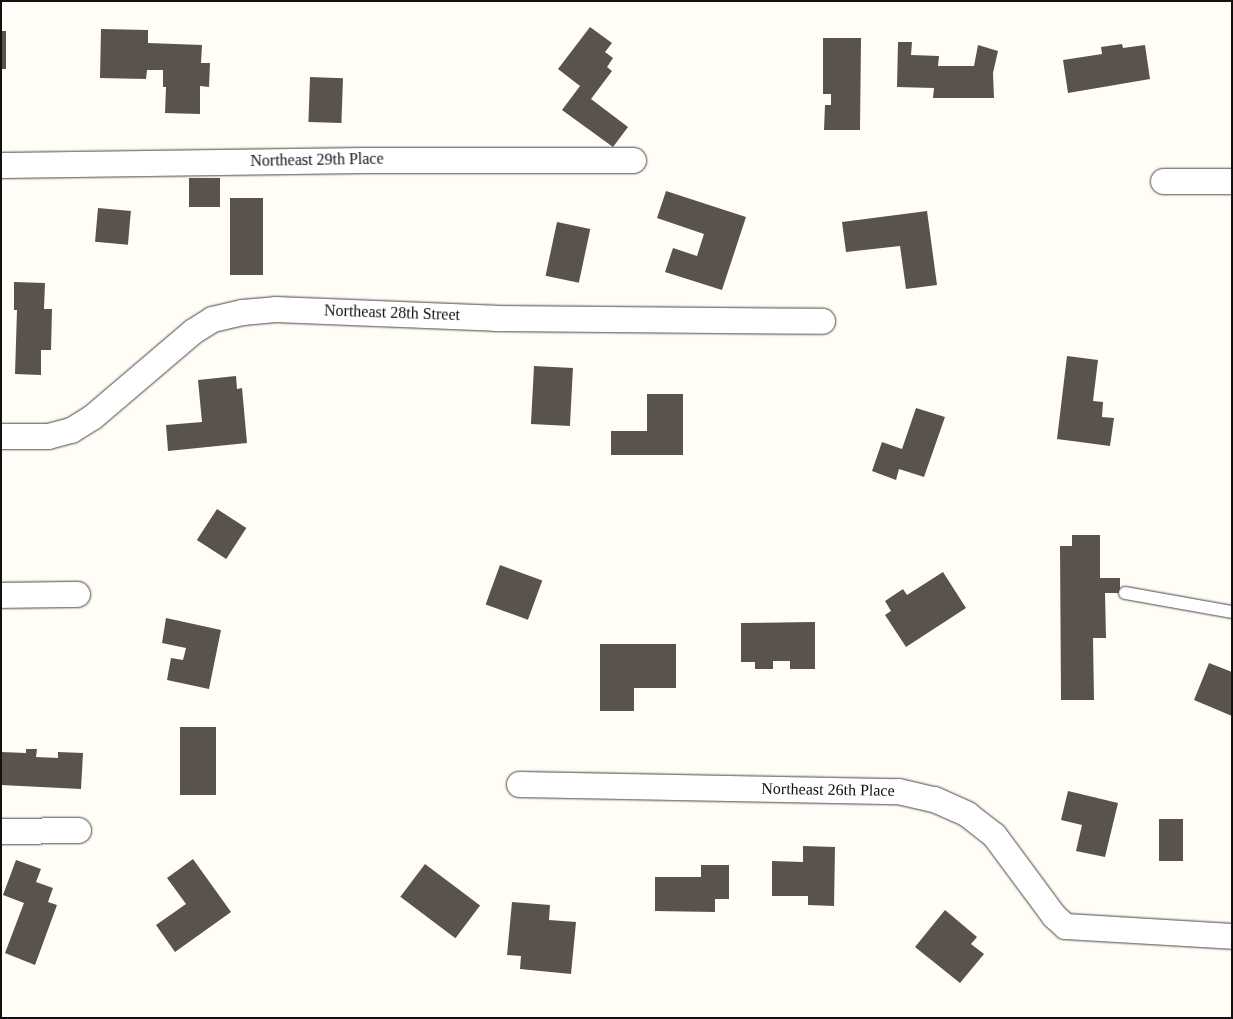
<!DOCTYPE html>
<html>
<head>
<meta charset="utf-8">
<style>
  body { margin:0 }
  #map { position:relative; width:1233px; height:1019px; overflow:hidden; background:#fffdf5; font-family:Georgia,serif }
  div>[style] { position:absolute }
  [style*='--x'] { left:calc(var(--x)*1px); top:calc(var(--y)*1px); width:calc(var(--w)*1px); rotate:calc(var(--a)*1deg) }
  .building>* { inset:0; background:#5a524d; transform-origin:0 0 }
  .roads { filter:drop-shadow(0 0 1px #444) drop-shadow(0 0 1px #444) }
  .service>* { height:12px; margin:-6px; padding:0 6px; transform-origin:6px; border-radius:6px; background:#fff }
  .minor>* { height:25px; margin:-12.5px; padding:0 12.5px; transform-origin:12.5px; border-radius:12.5px; background:#fff }
  span { translate:-50% -50%; white-space:nowrap; text-align:center; line-height:1.15; -webkit-text-stroke:5px #fff; paint-order:stroke }
  .street-label { font-size:16px; color:#111 }
  .frame { position:absolute; inset:0; border:2px solid #111; pointer-events:none }
</style>
</head>
<body>
<div id="map">
  <div class="building">
    <div style="clip-path:polygon(590px 27px,612px 43px,605px 52px,613px 58px,607px 67px,612px 71px,591px 99px,628px 127px,613px 147px,562px 110px,580px 86px,558px 69px)"></div>
    <div style="clip-path:polygon(101px 29px,148px 30px,148px 43px,202px 45px,201px 63px,210px 63px,209px 87px,200px 86px,200px 114px,165px 113px,166px 87px,163px 87px,163px 70px,147px 70px,146px 79px,100px 78px)"></div>
    <div style="left:6px;top:31px;width:38px;height:5px;rotate:90deg"></div>
    <div style="clip-path:polygon(823px 38px,861px 38px,860px 130px,824px 130px,825px 105px,831px 105px,831px 94px,823px 94px)"></div>
    <div style="clip-path:polygon(898px 42px,912px 42px,911px 55px,939px 56px,938px 66px,974px 66px,978px 45px,998px 51px,993px 73px,994px 98px,933px 98px,934px 88px,897px 87px)"></div>
    <div style="clip-path:polygon(1122px 44px,1123px 48px,1145px 45px,1150px 79px,1068px 93px,1063px 60px,1102px 54px,1101px 47px)"></div>
    <div style="left:310px;top:77px;width:33px;height:45px;rotate:2deg"></div>
    <div style="left:189px;top:178px;width:31px;height:29px"></div>
    <div style="clip-path:polygon(666px 191px,746px 217px,722px 290px,665px 272px,673px 248px,697px 256px,704px 234px,657px 218px)"></div>
    <div style="left:230px;top:198px;width:33px;height:77px"></div>
    <div style="left:98px;top:208px;width:33px;height:34px;rotate:5deg"></div>
    <div style="clip-path:polygon(927px 211px,937px 285px,906px 289px,900px 246px,846px 252px,842px 222px)"></div>
    <div style="left:557px;top:222px;width:34px;height:55px;rotate:12deg"></div>
    <div style="clip-path:polygon(14px 282px,45px 283px,44px 309px,52px 309px,51px 350px,41px 350px,41px 375px,15px 374px,17px 310px,14px 310px)"></div>
    <div style="clip-path:polygon(1067px 356px,1098px 360px,1093px 401px,1103px 402px,1102px 417px,1114px 418px,1110px 446px,1057px 439px)"></div>
    <div style="left:534px;top:366px;width:39px;height:58px;rotate:3deg"></div>
    <div style="clip-path:polygon(236px 376px,237px 389px,242px 388px,247px 443px,168px 451px,166px 425px,202px 422px,198px 380px)"></div>
    <div style="clip-path:polygon(647px 394px,683px 394px,683px 455px,611px 455px,611px 431px,647px 431px)"></div>
    <div style="clip-path:polygon(916px 408px,945px 417px,924px 477px,899px 469px,896px 480px,872px 471px,882px 442px,902px 449px)"></div>
    <div style="left:217px;top:509px;width:35px;height:37px;rotate:33deg"></div>
    <div style="clip-path:polygon(1072px 535px,1100px 535px,1100px 578px,1120px 578px,1120px 593px,1105px 593px,1106px 638px,1093px 638px,1094px 700px,1061px 700px,1060px 546px,1072px 546px)"></div>
    <div style="left:500px;top:565px;width:45px;height:42px;rotate:20deg"></div>
    <div style="clip-path:polygon(943px 572px,966px 608px,906px 647px,885px 615px,891px 611px,885px 601px,903px 589px,907px 595px)"></div>
    <div style="clip-path:polygon(166px 618px,221px 630px,209px 689px,167px 680px,171px 658px,183px 660px,186px 648px,162px 643px)"></div>
    <div style="clip-path:polygon(815px 622px,815px 669px,790px 669px,790px 661px,773px 661px,773px 669px,755px 669px,755px 662px,741px 662px,741px 623px)"></div>
    <div style="clip-path:polygon(600px 644px,676px 644px,676px 688px,634px 688px,634px 711px,600px 711px)"></div>
    <div style="clip-path:polygon(1209px 663px,1232px 672px,1232px 716px,1194px 700px)"></div>
    <div style="left:180px;top:727px;width:36px;height:68px"></div>
    <div style="clip-path:polygon(26px 749px,37px 749px,36px 757px,58px 758px,58px 752px,83px 753px,81px 789px,1px 785px,1px 752px,26px 753px)"></div>
    <div style="clip-path:polygon(1068px 791px,1118px 803px,1105px 857px,1076px 851px,1082px 825px,1061px 820px)"></div>
    <div style="left:1159px;top:819px;width:24px;height:42px"></div>
    <div style="clip-path:polygon(803px 846px,835px 847px,834px 906px,808px 905px,808px 896px,772px 896px,772px 861px,803px 862px)"></div>
    <div style="clip-path:polygon(193px 859px,231px 912px,175px 952px,156px 925px,186px 904px,167px 878px)"></div>
    <div style="clip-path:polygon(16px 860px,41px 869px,36px 882px,53px 888px,48px 902px,57px 905px,35px 965px,5px 953px,24px 903px,3px 895px)"></div>
    <div style="left:425px;top:864px;width:69px;height:41px;rotate:37deg"></div>
    <div style="clip-path:polygon(701px 865px,729px 865px,729px 899px,715px 899px,715px 912px,655px 911px,655px 877px,701px 877px)"></div>
    <div style="clip-path:polygon(512px 902px,550px 905px,549px 920px,576px 922px,571px 974px,520px 969px,521px 956px,507px 955px)"></div>
    <div style="clip-path:polygon(945px 910px,977px 937px,971px 944px,984px 954px,960px 983px,915px 947px)"></div>
  </div>
  <div class="roads">
    <div class="service">
      <div style="--x:1125;--y:593;--w:109;--a:10.1"></div>
    </div>
    <div class="minor">
      <div style="--x:1;--y:165;--w:363;--a:-0.8"></div>
      <div style="--x:364;--y:160;--w:269;--a:0"></div>
      <div style="--x:1163;--y:181;--w:69;--a:0"></div>
      <div style="--x:1;--y:436;--w:47;--a:0"></div>
      <div style="--x:48;--y:436;--w:24;--a:-15"></div>
      <div style="--x:71;--y:430;--w:25;--a:-32"></div>
      <div style="--x:92;--y:417;--w:133;--a:-40.4"></div>
      <div style="--x:193;--y:331;--w:22;--a:-32"></div>
      <div style="--x:212;--y:319;--w:31;--a:-13"></div>
      <div style="--x:242;--y:312;--w:33;--a:-5"></div>
      <div style="--x:275;--y:309;--w:220;--a:2.3"></div>
      <div style="--x:495;--y:318;--w:327;--a:0.5"></div>
      <div style="--x:1;--y:595;--w:76;--a:-0.8"></div>
      <div style="--x:519;--y:784;--w:379;--a:1.1"></div>
      <div style="--x:898;--y:791;--w:37;--a:13"></div>
      <div style="--x:934;--y:799;--w:36;--a:24"></div>
      <div style="--x:967;--y:814;--w:34;--a:38"></div>
      <div style="--x:994;--y:835;--w:101;--a:53.5"></div>
      <div style="--x:1054;--y:916;--w:15;--a:42"></div>
      <div style="--x:1065;--y:926;--w:167;--a:3.4"></div>
      <div style="--x:1;--y:831;--w:77;--a:-0.7"></div>
    </div>
  </div>
  <div class="street-label">
    <span style="left:317px;top:160px;rotate:-1deg">Northeast 29th Place</span>
    <span style="left:392px;top:313px;rotate:2deg">Northeast 28th Street</span>
    <span style="left:828px;top:790px;rotate:1deg">Northeast 26th Place</span>
  </div>
  <div class="frame"></div>
</div>
</body>
</html>
